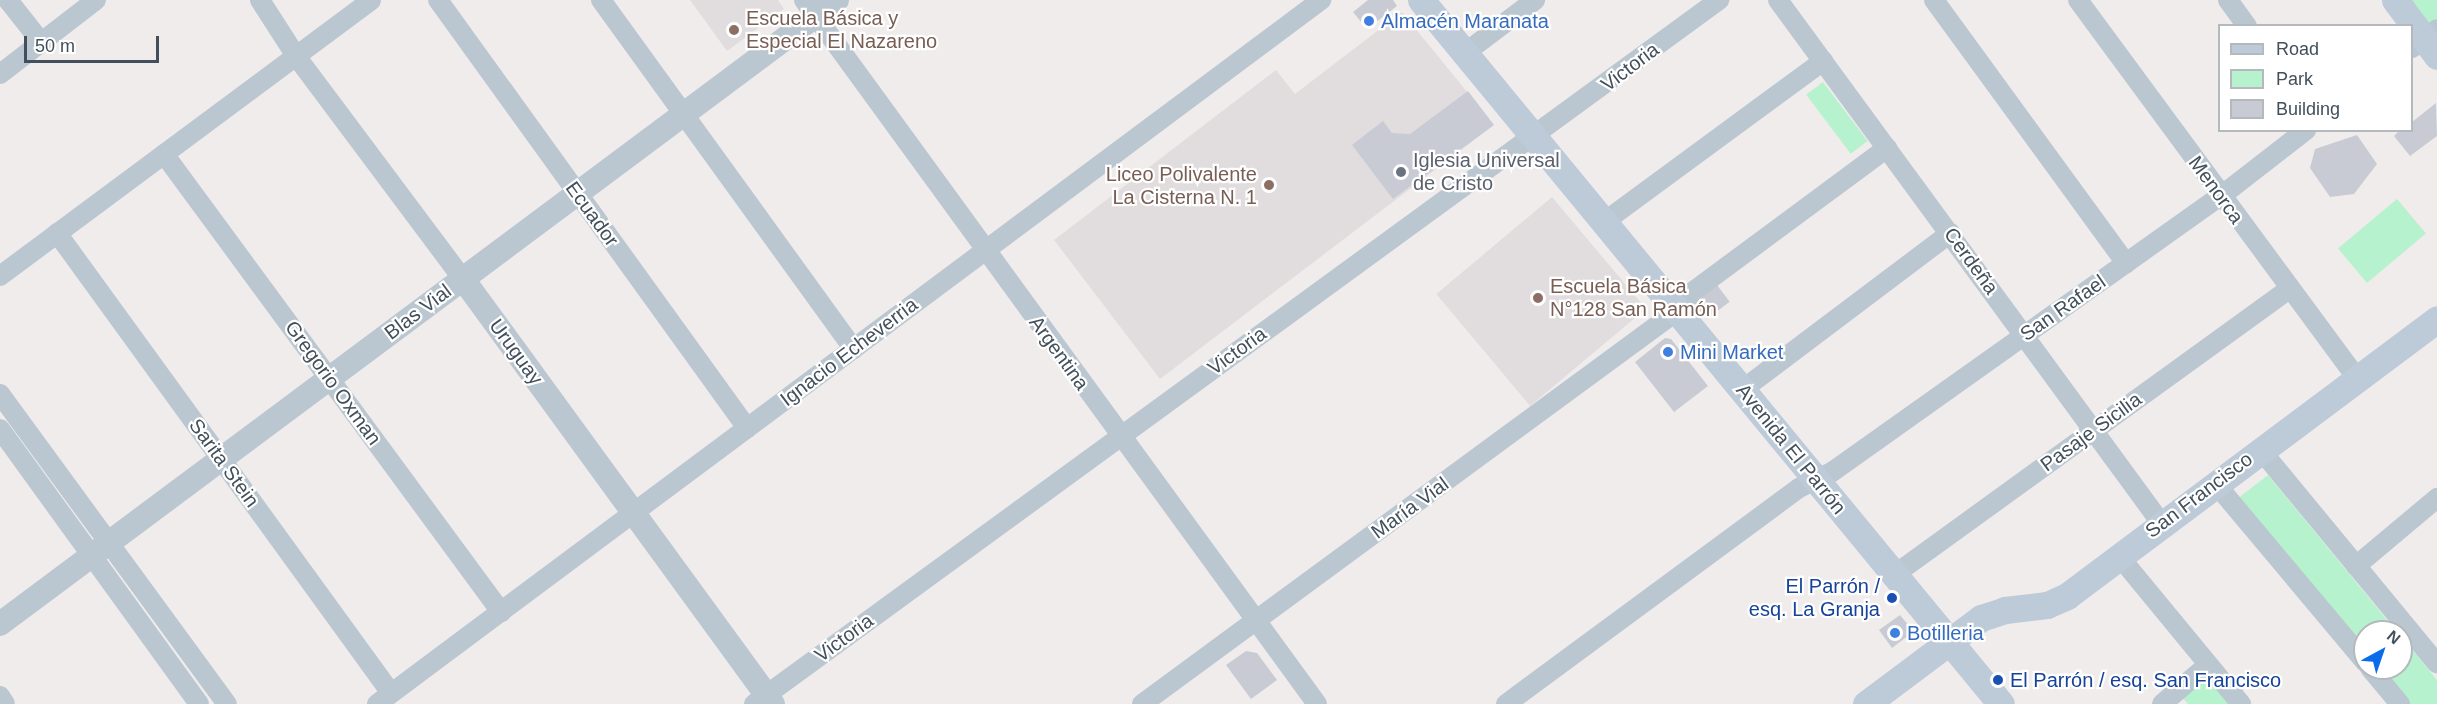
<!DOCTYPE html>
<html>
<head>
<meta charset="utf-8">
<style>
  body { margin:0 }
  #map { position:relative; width:2437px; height:704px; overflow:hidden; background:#f0ecec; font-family:Helvetica,sans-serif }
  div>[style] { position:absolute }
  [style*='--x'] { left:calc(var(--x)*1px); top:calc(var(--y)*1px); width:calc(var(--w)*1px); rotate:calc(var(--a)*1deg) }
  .education>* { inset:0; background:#e1ddde; transform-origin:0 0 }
  .green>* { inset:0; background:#b6f2cd; transform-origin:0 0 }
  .building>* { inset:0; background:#c8cbd3; transform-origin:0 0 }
  .minor>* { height:20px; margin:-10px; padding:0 10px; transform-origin:10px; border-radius:10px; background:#bbc7d0 }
  .tertiary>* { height:24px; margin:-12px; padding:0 12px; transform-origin:12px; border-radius:12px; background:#bbc7d0 }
  .secondary>* { height:27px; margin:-13.5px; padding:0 13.5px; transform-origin:13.5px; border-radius:13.5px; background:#bdcad8 }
  .dots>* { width:16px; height:16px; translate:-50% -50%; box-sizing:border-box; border:3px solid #fff; border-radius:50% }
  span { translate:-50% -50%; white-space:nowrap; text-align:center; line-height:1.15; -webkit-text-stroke:4.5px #fff; paint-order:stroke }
  .education-label { font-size:20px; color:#785e54 }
  .left { translate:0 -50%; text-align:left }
  .right { translate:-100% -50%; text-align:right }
  .shop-label { font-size:20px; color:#366cbe }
  .street-label { font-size:20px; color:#43505b }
  .worship-label { font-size:20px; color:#5b616d }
  .transit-label { font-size:20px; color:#164399 }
  .legend { position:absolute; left:2218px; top:24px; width:195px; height:108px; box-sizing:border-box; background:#fff; border:2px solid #b4b9bd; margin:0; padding:8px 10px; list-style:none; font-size:18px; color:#43505b }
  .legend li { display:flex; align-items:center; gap:12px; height:30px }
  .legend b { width:30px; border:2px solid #b4b9bd }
  .north { position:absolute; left:2353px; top:620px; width:60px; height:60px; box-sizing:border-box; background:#fff; border:2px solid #b4b9bd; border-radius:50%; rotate:40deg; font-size:16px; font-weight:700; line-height:24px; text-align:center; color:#43505b }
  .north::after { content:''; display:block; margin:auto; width:21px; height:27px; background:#0b6cea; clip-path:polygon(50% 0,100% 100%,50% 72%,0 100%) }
  .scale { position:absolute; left:24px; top:36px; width:135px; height:27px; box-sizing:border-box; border:3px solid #43505b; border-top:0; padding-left:8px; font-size:18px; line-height:21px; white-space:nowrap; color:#43505b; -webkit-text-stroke:4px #fff; paint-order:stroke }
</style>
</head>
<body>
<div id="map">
  <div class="education">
    <div style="clip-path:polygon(690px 0,778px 0,784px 9px,727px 51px)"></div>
    <div style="clip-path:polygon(1402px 12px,1494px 125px,1160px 379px,1054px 240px,1276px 70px,1295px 94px)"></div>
    <div style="left:1552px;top:197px;width:146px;height:151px;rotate:50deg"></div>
  </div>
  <div class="green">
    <div style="clip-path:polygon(2404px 0,2437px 0,2437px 44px)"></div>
    <div style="left:1823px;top:82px;width:74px;height:21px;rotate:53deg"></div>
    <div style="left:2397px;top:199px;width:45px;height:77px;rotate:50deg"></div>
    <div style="clip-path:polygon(2268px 475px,2397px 632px,2365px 632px,2365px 652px,2237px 499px)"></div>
    <div style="clip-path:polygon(2401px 636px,2437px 680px,2437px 704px,2408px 704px,2378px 668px,2401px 668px)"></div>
    <div style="clip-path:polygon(2208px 673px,2234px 704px,2188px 704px,2181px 696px)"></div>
  </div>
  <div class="building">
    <div style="clip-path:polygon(1368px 0,1393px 0,1397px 6px,1367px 29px,1353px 12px)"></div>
    <div style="clip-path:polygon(1468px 91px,1494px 125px,1393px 199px,1352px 145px,1383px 121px,1392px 133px,1410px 134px)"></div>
    <div style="clip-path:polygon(2436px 103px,2437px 136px,2410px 156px,2394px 136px,2400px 130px,2412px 130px,2412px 122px)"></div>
    <div style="clip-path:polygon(2357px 135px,2377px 164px,2354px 194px,2330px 197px,2310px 168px,2315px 149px)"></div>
    <div style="left:1717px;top:285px;width:21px;height:29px;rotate:53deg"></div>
    <div style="clip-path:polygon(1665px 338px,1671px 339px,1708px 386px,1674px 412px,1635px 362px)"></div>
    <div style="clip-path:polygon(1900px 615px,1910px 627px,1909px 635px,1892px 648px,1879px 630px)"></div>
    <div style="clip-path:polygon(1246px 651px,1257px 653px,1277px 680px,1251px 699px,1226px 665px)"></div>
  </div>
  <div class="minor">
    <div style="--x:8;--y:0;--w:53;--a:51.8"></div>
    <div style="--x:260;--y:0;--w:67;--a:57.3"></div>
    <div style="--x:296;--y:56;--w:279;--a:53.2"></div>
    <div style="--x:438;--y:0;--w:528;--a:54.17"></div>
    <div style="--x:601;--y:0;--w:431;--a:54.1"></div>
    <div style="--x:804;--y:0;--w:871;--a:53.92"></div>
    <div style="--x:1778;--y:0;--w:648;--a:53.78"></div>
    <div style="--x:1934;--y:0;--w:326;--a:53.9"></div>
    <div style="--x:2078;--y:0;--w:470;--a:53.6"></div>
    <div style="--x:2228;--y:0;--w:32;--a:54"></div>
    <div style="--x:2412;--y:48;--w:31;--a:-37"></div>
    <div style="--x:1465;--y:53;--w:88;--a:-37.1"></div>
    <div style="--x:0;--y:74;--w:121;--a:-37.6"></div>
    <div style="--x:164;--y:154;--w:569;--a:53.65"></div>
    <div style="--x:1604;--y:222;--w:272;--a:-36.3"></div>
    <div style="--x:57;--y:233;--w:568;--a:54.02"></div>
    <div style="--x:0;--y:276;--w:462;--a:-36.6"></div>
    <div style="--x:1742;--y:390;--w:261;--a:-37"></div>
    <div style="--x:0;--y:394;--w:384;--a:53.8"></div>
    <div style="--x:0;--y:429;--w:339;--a:54.1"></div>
    <div style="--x:2260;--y:449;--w:278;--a:50.5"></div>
    <div style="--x:2215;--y:483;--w:234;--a:50"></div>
    <div style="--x:2119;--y:556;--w:192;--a:50.5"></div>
    <div style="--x:2356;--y:566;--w:106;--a:-40"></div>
    <div style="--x:1894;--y:575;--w:488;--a:-35.9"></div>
    <div style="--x:2370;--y:668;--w:47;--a:50.2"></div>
    <div style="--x:0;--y:696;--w:9;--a:58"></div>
    <div style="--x:377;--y:704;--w:1178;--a:-36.71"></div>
    <div style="--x:754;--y:704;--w:1195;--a:-36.11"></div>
    <div style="--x:1142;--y:704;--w:664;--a:-36.3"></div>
    <div style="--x:1677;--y:311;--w:23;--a:-52"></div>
    <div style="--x:1691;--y:293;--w:244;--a:-36.5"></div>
    <div style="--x:1506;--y:704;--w:364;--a:-36.4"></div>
    <div style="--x:1799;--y:488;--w:37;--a:-26"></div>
    <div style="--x:1832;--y:472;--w:477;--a:-35.4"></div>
    <div style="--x:2221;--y:196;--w:108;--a:-37.8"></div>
    <div style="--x:2162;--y:704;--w:60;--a:-40.3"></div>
  </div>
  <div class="tertiary">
    <div style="--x:463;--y:279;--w:526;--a:53.89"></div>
    <div style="--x:0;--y:624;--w:1044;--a:-36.71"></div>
  </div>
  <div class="secondary">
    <div style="--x:1421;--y:0;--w:912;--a:50.52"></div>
    <div style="--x:2395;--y:0;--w:70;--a:53.1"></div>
    <div style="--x:1866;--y:704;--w:144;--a:-36.8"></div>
    <div style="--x:1981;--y:618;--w:25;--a:-18"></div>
    <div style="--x:2005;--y:610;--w:42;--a:-6.8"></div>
    <div style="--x:2047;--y:605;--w:22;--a:-24"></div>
    <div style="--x:2067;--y:596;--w:462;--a:-36.8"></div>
  </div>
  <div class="dots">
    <div style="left:1369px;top:21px;background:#3f7fe0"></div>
    <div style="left:734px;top:30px;background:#8d6e63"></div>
    <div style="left:1401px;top:172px;background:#6b7280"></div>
    <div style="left:1269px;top:185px;background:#8d6e63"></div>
    <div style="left:1538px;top:298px;background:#8d6e63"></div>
    <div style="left:1668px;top:352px;background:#3f7fe0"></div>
    <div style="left:1892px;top:598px;background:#1a4fb4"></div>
    <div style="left:1895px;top:633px;background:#3f7fe0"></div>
    <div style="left:1998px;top:680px;background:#1a4fb4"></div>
  </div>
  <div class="education-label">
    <span class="left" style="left:746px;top:30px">Escuela Básica y<br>Especial El Nazareno</span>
    <span class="right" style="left:1257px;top:186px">Liceo Polivalente<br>La Cisterna N. 1</span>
    <span class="left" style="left:1550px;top:298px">Escuela Básica<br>N°128 San Ramón</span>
  </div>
  <div class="shop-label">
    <span class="left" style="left:1381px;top:21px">Almacén Maranata</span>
    <span class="left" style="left:1680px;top:352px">Mini Market</span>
    <span class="left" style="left:1907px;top:633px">Botilleria</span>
  </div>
  <div class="street-label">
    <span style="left:1630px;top:67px;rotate:-37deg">Victoria</span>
    <span style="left:2216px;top:190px;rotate:54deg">Menorca</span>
    <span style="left:592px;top:214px;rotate:54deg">Ecuador</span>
    <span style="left:1971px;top:261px;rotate:54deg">Cerdeña</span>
    <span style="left:2063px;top:308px;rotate:-35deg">San Rafael</span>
    <span style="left:418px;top:312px;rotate:-37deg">Blas Vial</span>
    <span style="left:1237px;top:351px;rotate:-36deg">Victoria</span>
    <span style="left:516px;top:352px;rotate:54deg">Uruguay</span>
    <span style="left:849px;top:352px;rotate:-37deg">Ignacio Echeverria</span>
    <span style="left:1059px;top:353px;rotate:54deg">Argentina</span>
    <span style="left:333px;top:383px;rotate:54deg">Gregorio Oxman</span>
    <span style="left:2091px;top:432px;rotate:-36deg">Pasaje Sicilia</span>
    <span style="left:1791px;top:449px;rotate:51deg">Avenida El Parrón</span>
    <span style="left:224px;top:463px;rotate:54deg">Sarita Stein</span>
    <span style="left:2199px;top:495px;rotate:-37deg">San Francisco</span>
    <span style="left:1410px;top:508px;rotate:-36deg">María Vial</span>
    <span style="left:844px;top:638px;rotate:-36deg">Victoria</span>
  </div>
  <div class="worship-label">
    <span class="left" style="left:1413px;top:172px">Iglesia Universal<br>de Cristo</span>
  </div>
  <div class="transit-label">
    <span class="right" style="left:1880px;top:598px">El Parrón /<br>esq. La Granja</span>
    <span class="left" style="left:2010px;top:680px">El Parrón / esq. San Francisco</span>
  </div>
  <ul class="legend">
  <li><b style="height:8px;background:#bdcad8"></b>Road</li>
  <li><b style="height:16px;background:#b6f2cd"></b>Park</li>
  <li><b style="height:16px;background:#c8cbd3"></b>Building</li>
  </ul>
  <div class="north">N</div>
  <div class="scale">50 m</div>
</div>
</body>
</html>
